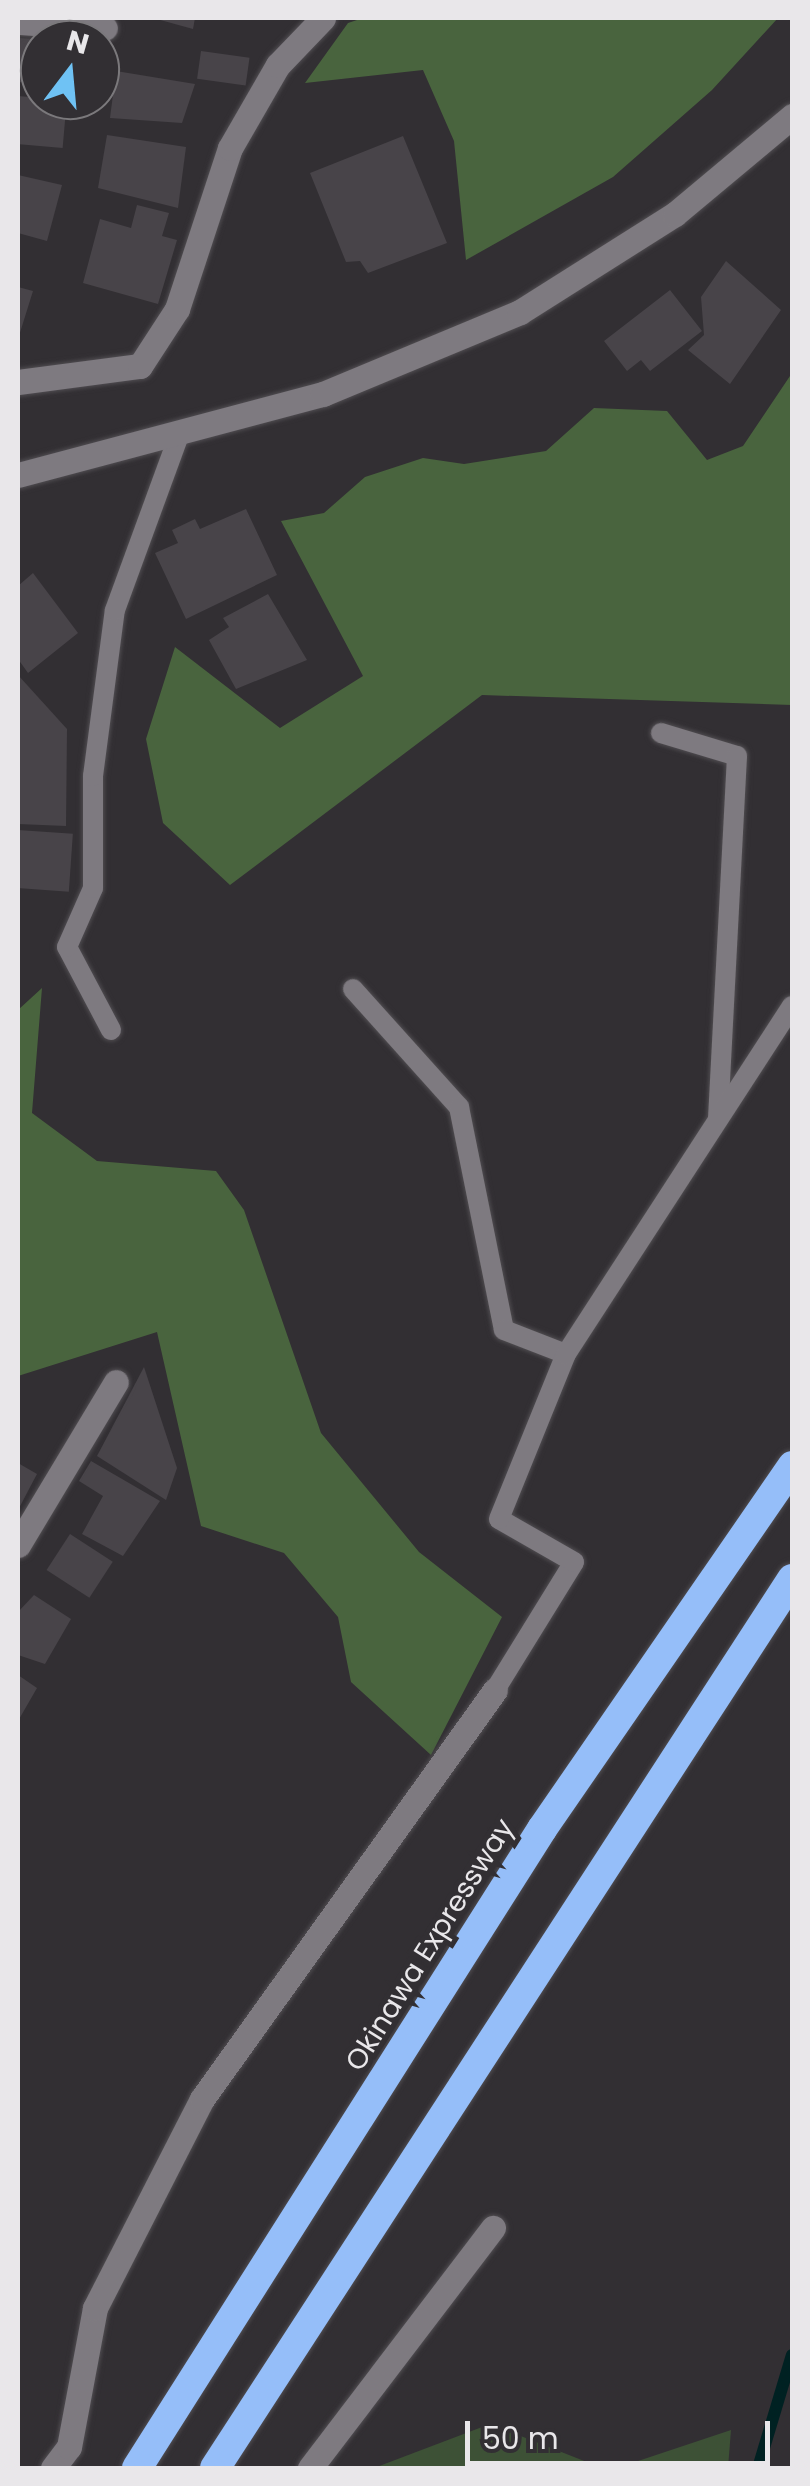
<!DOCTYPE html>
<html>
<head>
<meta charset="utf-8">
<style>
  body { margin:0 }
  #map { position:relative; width:810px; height:2486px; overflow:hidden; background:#322f33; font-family:Poppins,sans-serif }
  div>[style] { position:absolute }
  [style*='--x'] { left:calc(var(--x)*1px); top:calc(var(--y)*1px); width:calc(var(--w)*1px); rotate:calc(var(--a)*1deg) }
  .green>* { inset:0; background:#3d5136 }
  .forest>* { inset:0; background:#49643e }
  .stream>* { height:12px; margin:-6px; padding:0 6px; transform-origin:6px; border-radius:6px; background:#002122 }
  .building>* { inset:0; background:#484449; transform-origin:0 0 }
  .roads { filter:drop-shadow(0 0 2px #504d51) drop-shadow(0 0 2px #504d51) }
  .lane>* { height:20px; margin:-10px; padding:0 10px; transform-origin:10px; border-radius:10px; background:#7e7a80 }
  .street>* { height:25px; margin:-12.5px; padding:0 12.5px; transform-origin:12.5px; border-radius:12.5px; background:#7e7a80 }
  .secondary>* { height:25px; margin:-12.5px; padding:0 12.5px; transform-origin:12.5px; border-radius:12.5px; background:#7e7a80 }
  .highway>* { height:30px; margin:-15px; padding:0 15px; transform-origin:15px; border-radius:15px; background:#95bef9 }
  span { translate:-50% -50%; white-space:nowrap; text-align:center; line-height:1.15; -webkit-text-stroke:10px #322f33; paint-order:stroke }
  .street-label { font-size:28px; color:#e9e7ea }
  .frame { position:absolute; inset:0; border:20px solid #e9e7ea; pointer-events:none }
  .north { position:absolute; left:20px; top:20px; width:100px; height:100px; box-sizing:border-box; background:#322f33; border:2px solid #7b797c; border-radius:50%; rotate:16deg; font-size:28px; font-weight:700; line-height:40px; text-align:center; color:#e9e7ea }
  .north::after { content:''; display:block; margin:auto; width:35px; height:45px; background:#6fc2f4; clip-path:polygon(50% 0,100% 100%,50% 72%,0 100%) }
  .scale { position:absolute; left:465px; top:2421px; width:305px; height:45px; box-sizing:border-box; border:5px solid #e9e7ea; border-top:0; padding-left:12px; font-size:30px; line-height:35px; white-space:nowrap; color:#e9e7ea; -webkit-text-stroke:8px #322f33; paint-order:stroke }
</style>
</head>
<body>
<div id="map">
  <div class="green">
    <div style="clip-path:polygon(490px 2424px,602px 2468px,374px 2468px)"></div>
    <div style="clip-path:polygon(731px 2430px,728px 2468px,617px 2468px)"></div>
  </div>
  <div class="forest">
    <div style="clip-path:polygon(363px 18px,778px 18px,712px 90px,613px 177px,466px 260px,454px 141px,423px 70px,305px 83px,348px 23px)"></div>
    <div style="clip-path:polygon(792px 373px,792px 705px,482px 695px,230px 885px,163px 823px,146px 739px,175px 647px,280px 728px,363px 676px,281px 521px,324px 513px,365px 477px,423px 458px,464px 464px,546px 451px,594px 408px,667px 411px,707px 460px,743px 446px)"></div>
    <div style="clip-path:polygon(42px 988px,32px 1113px,97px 1161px,216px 1171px,244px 1210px,321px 1433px,419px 1552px,502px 1617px,431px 1755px,351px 1682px,338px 1617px,284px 1553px,201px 1526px,157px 1332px,18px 1376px,18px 1010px)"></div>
  </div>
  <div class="stream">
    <div style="--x:758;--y:2468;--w:118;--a:-73.3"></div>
  </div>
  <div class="building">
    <div style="clip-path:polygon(153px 18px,195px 18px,193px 29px)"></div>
    <div style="left:18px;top:38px;width:22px;height:44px;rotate:3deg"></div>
    <div style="left:201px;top:51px;width:49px;height:28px;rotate:8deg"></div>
    <div style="clip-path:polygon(116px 71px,195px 84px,182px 123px,110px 118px)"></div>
    <div style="left:18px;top:96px;width:49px;height:48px;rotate:5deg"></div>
    <div style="clip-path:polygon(107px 135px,186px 147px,178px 208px,98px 188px)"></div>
    <div style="clip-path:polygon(403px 136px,447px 243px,368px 273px,360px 261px,346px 262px,310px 173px)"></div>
    <div style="clip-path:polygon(18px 175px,62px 185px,47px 241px,18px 233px)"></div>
    <div style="clip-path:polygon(137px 205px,169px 213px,162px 236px,177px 240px,158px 304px,83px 283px,100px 219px,131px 228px)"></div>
    <div style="clip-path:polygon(726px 261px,781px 310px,730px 384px,688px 350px,704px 335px,701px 297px)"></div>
    <div style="clip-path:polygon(18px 287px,33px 291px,18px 339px)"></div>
    <div style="clip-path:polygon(670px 290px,702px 331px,650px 371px,641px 360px,627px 371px,604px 341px)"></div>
    <div style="clip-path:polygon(246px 509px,277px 575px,186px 619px,155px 553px,178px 543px,172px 530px,195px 519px,200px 529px)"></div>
    <div style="clip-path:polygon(33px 573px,78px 633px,28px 673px,18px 659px,18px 586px)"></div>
    <div style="clip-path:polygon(268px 594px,307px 660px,236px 689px,209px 640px,229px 627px,223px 618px)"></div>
    <div style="clip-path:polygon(18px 675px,67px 729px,66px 826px,18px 824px)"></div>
    <div style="left:18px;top:830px;width:55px;height:58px;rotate:4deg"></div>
    <div style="clip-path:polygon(144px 1367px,177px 1468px,166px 1500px,97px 1456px)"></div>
    <div style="clip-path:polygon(91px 1461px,160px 1501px,123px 1556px,82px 1534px,103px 1496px,79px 1481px)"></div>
    <div style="clip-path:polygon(18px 1463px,37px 1474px,18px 1510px)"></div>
    <div style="left:70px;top:1534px;width:51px;height:43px;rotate:33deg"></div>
    <div style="clip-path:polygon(34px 1595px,71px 1619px,45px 1664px,18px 1655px,18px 1612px)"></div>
    <div style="clip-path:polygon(18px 1675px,37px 1688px,18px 1721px)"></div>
  </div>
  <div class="roads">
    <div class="lane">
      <div style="--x:661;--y:733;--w:79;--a:16.8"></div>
      <div style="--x:737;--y:756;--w:363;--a:93"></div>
      <div style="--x:353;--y:989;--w:159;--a:48.1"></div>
      <div style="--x:459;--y:1107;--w:227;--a:78.6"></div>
      <div style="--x:504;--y:1330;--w:66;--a:21.2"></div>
      <div style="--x:111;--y:1030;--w:94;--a:-117.9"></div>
      <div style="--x:67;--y:947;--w:64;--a:-66.2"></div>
      <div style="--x:93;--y:888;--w:112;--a:-90"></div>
      <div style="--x:93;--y:776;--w:167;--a:-82.5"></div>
      <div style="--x:115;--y:610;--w:183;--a:-69.9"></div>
      <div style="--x:495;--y:1690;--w:150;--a:-58.3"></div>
      <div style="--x:574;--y:1562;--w:86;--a:-150.2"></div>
      <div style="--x:499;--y:1519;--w:178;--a:-67.9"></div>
      <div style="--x:566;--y:1354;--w:415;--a:-57"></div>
    </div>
    <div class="street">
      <div style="--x:18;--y:22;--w:87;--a:3.9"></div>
      <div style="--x:18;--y:382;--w:123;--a:-7.5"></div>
      <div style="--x:140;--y:366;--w:68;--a:-57"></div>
      <div style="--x:177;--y:309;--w:169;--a:-71.8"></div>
      <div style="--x:230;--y:148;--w:96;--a:-60"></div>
      <div style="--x:278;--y:65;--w:65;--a:-46.2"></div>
      <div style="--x:18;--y:1545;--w:190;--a:-59"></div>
      <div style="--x:53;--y:2468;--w:26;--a:-53"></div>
      <div style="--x:69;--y:2447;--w:141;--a:-79.4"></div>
      <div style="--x:95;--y:2308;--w:235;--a:-62.9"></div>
      <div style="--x:202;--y:2099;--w:503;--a:-54.38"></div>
      <div style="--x:310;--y:2468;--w:302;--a:-52.7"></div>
    </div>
    <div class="secondary">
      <div style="--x:18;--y:475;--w:316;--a:-14.9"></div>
      <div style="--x:323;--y:394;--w:213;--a:-22.6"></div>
      <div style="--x:520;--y:312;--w:183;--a:-32.3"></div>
      <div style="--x:675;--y:214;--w:153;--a:-39.9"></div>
    </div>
    <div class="highway">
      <div style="--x:137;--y:2468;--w:757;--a:-57.63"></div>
      <div style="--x:542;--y:1829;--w:441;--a:-55.4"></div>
      <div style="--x:215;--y:2468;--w:1060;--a:-57.01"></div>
    </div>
  </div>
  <div class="street-label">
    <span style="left:430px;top:1945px;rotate:-58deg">Okinawa Expressway</span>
  </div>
  <div class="frame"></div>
  <div class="north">N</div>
  <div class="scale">50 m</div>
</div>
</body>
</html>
